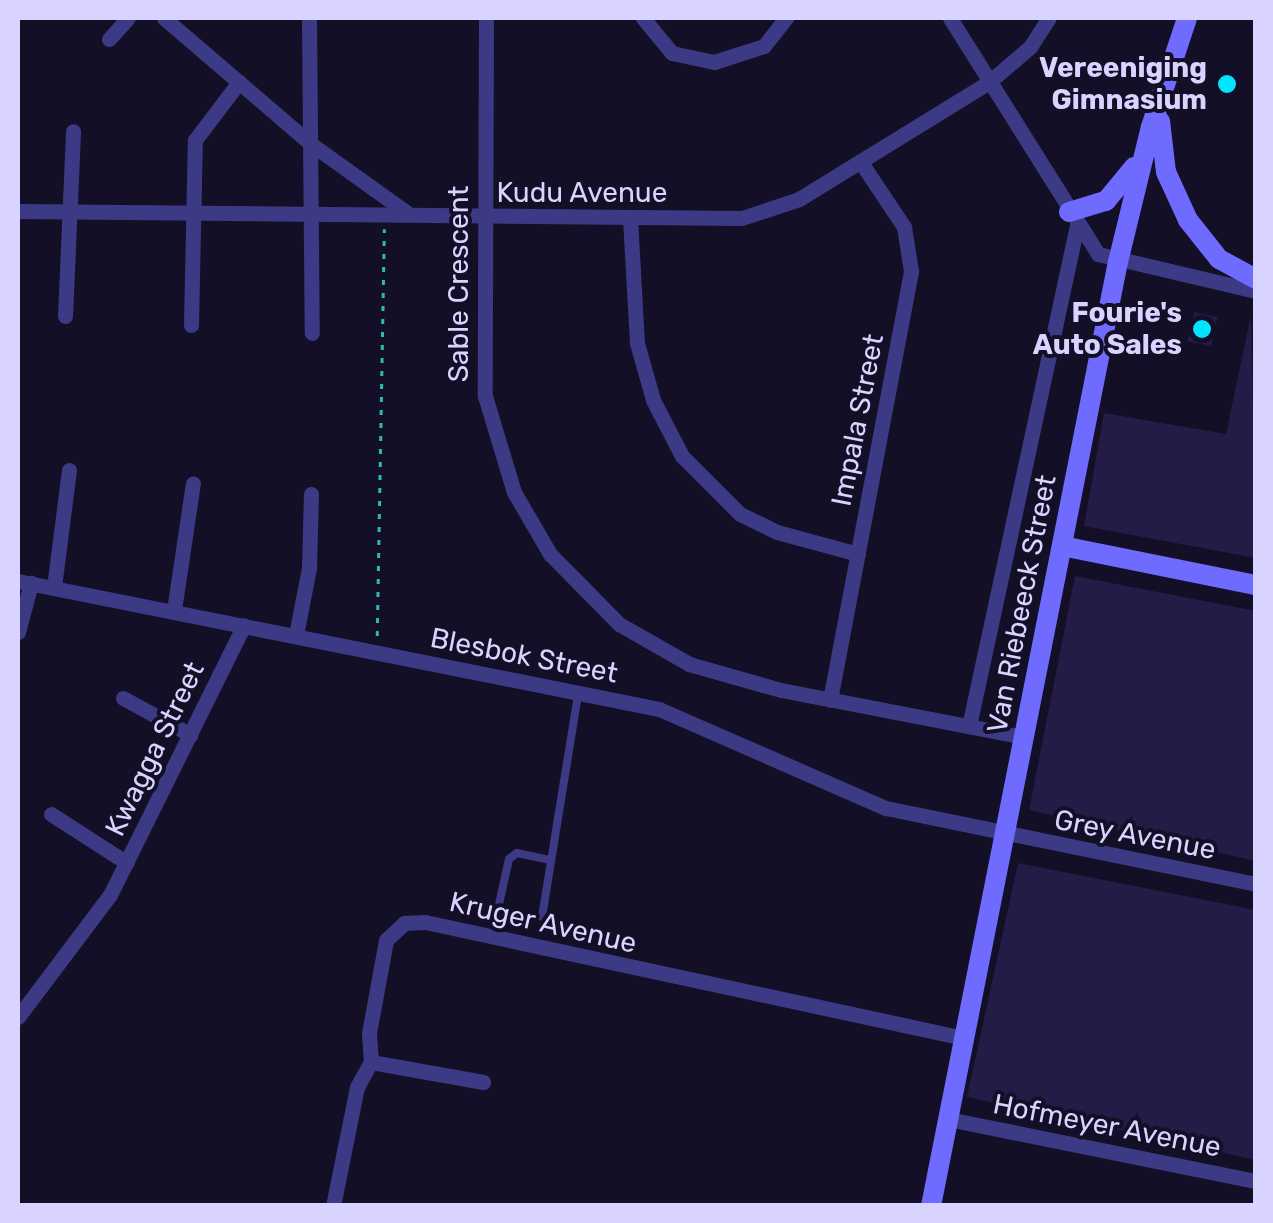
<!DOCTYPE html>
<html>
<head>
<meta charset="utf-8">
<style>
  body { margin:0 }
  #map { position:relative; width:1273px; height:1223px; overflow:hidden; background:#130f26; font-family:Rubik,sans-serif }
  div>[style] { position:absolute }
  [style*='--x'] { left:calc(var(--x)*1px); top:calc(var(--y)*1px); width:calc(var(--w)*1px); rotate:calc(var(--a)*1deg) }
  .building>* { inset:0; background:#241b47; transform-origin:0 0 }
  .path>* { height:2.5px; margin-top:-1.25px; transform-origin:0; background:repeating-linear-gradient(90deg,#2fb8b0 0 5px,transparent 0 13px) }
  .lane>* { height:8px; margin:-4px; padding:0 4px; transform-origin:4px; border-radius:4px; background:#3d3a85 }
  .street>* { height:15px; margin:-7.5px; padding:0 7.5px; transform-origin:7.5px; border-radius:7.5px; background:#3d3a85 }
  .secondary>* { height:20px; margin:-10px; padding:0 10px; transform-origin:10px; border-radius:10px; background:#6f6bff }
  .dots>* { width:28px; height:28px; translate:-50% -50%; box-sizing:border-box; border:5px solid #130f26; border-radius:50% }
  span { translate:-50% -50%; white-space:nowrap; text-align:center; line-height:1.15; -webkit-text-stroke:8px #130f26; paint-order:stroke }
  .poi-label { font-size:28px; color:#d9d4ff; font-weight:700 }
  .right { translate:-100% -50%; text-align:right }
  .street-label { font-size:28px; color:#d9d4ff }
  .frame { position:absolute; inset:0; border:20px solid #d9d4ff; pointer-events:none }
</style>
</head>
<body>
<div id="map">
  <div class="building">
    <div style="left:1194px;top:312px;width:24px;height:30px;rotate:12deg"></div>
    <div style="clip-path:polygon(1251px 315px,1256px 558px,1084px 526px,1104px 413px,1226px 434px)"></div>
    <div style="clip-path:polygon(1075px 576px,1256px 611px,1256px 861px,1029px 810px)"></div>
    <div style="clip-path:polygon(1018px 863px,1256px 910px,1256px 1160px,967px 1097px)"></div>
  </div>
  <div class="path">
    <div style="--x:377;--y:636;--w:407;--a:-89"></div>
  </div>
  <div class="lane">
    <div style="--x:542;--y:917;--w:225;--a:-80.8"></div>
    <div style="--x:496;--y:918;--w:60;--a:-77.6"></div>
    <div style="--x:509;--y:859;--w:10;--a:-37"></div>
    <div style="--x:517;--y:853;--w:33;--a:12"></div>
  </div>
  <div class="street">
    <div style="--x:164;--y:18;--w:194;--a:40.6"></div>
    <div style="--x:311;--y:144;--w:117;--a:35.6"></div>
    <div style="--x:309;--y:18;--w:315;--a:89.5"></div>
    <div style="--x:486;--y:18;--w:378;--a:90.2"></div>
    <div style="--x:485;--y:396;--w:100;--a:73.2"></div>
    <div style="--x:514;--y:492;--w:72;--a:59.9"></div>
    <div style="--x:550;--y:554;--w:98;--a:45.4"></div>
    <div style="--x:619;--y:624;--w:81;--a:29.7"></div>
    <div style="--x:689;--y:664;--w:96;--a:15.8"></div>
    <div style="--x:781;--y:690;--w:248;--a:10.9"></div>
    <div style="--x:643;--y:18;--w:45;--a:50.4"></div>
    <div style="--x:672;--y:53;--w:43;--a:12.1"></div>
    <div style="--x:714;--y:62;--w:52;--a:-17.7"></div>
    <div style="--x:764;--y:46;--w:36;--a:-52"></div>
    <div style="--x:950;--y:18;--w:279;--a:57.9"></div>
    <div style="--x:1098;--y:254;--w:162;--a:13.2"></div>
    <div style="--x:109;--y:39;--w:28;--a:-48"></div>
    <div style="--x:18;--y:211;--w:724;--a:0.55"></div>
    <div style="--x:742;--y:218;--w:60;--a:-18.4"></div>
    <div style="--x:799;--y:199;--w:223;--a:-31.6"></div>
    <div style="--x:989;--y:82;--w:54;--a:-40.5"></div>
    <div style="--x:1030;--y:47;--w:35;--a:-57"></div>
    <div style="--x:630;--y:218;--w:125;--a:86.8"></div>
    <div style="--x:637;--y:343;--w:59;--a:74.3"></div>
    <div style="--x:653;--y:400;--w:63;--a:62.6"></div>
    <div style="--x:682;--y:456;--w:82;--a:45"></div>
    <div style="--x:740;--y:514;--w:41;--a:25.9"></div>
    <div style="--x:777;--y:532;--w:84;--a:15.2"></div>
    <div style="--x:65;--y:316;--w:185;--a:-87.5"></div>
    <div style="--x:191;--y:325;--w:185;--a:-88.8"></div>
    <div style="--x:195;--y:140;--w:73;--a:-52.8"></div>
    <div style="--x:18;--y:581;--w:654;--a:11.29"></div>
    <div style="--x:659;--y:709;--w:248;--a:23.6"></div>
    <div style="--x:886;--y:808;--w:378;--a:11.6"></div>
    <div style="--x:54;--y:587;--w:118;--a:-82.7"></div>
    <div style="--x:174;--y:610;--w:128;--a:-81.5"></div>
    <div style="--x:18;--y:632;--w:51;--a:-75.1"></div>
    <div style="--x:296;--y:635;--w:68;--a:-79"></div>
    <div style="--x:309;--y:568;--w:74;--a:-88.5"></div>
    <div style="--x:123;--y:698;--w:77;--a:28.6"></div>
    <div style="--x:830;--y:700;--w:437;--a:-79.3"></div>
    <div style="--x:911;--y:271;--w:45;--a:-99"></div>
    <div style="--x:904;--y:227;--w:79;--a:-123.7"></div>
    <div style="--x:969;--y:726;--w:513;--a:-77.83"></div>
    <div style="--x:51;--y:814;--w:90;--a:32.8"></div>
    <div style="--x:18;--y:1017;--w:153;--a:-53"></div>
    <div style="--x:110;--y:895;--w:301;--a:-63.6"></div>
    <div style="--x:371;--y:1062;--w:114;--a:10.1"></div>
    <div style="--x:948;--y:1119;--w:314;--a:11.4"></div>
    <div style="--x:333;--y:1206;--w:121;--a:-78.6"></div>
    <div style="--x:357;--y:1087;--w:29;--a:-61"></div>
    <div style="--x:371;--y:1062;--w:29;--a:-94"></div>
    <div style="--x:369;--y:1033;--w:95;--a:-79.6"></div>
    <div style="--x:386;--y:940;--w:25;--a:-43"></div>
    <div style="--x:404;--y:923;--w:21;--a:-3"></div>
    <div style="--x:425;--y:922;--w:551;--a:12.15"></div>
  </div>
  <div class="secondary">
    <div style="--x:1160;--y:121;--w:51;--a:83.3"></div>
    <div style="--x:1166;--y:172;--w:53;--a:65.4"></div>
    <div style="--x:1188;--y:220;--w:50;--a:51.5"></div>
    <div style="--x:1219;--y:259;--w:42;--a:28.4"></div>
    <div style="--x:1069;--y:212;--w:39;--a:-17"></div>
    <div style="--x:1106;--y:201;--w:44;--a:-50.5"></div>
    <div style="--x:1062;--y:546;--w:198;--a:11.4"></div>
    <div style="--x:931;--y:1206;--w:962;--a:-78.8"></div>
    <div style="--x:1118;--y:262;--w:139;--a:-76.3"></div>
    <div style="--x:1151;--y:127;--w:115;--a:-71.7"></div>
  </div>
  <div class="dots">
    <div style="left:1227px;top:84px;background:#00e5ff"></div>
    <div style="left:1202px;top:329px;background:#00e5ff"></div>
  </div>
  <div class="poi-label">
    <span class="right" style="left:1207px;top:84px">Vereeniging<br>Gimnasium</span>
    <span class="right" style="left:1182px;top:329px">Fourie's<br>Auto Sales</span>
  </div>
  <div class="street-label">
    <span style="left:582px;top:193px">Kudu Avenue</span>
    <span style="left:459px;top:284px;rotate:-90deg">Sable Crescent</span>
    <span style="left:858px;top:420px;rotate:-79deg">Impala Street</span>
    <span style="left:1022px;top:604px;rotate:-79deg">Van Riebeeck Street</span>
    <span style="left:524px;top:656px;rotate:11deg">Blesbok Street</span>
    <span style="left:155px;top:749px;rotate:-64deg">Kwagga Street</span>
    <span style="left:1135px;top:835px;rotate:11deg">Grey Avenue</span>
    <span style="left:543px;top:923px;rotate:13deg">Kruger Avenue</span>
    <span style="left:1107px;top:1126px;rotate:11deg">Hofmeyer Avenue</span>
  </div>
  <div class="frame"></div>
</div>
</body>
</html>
